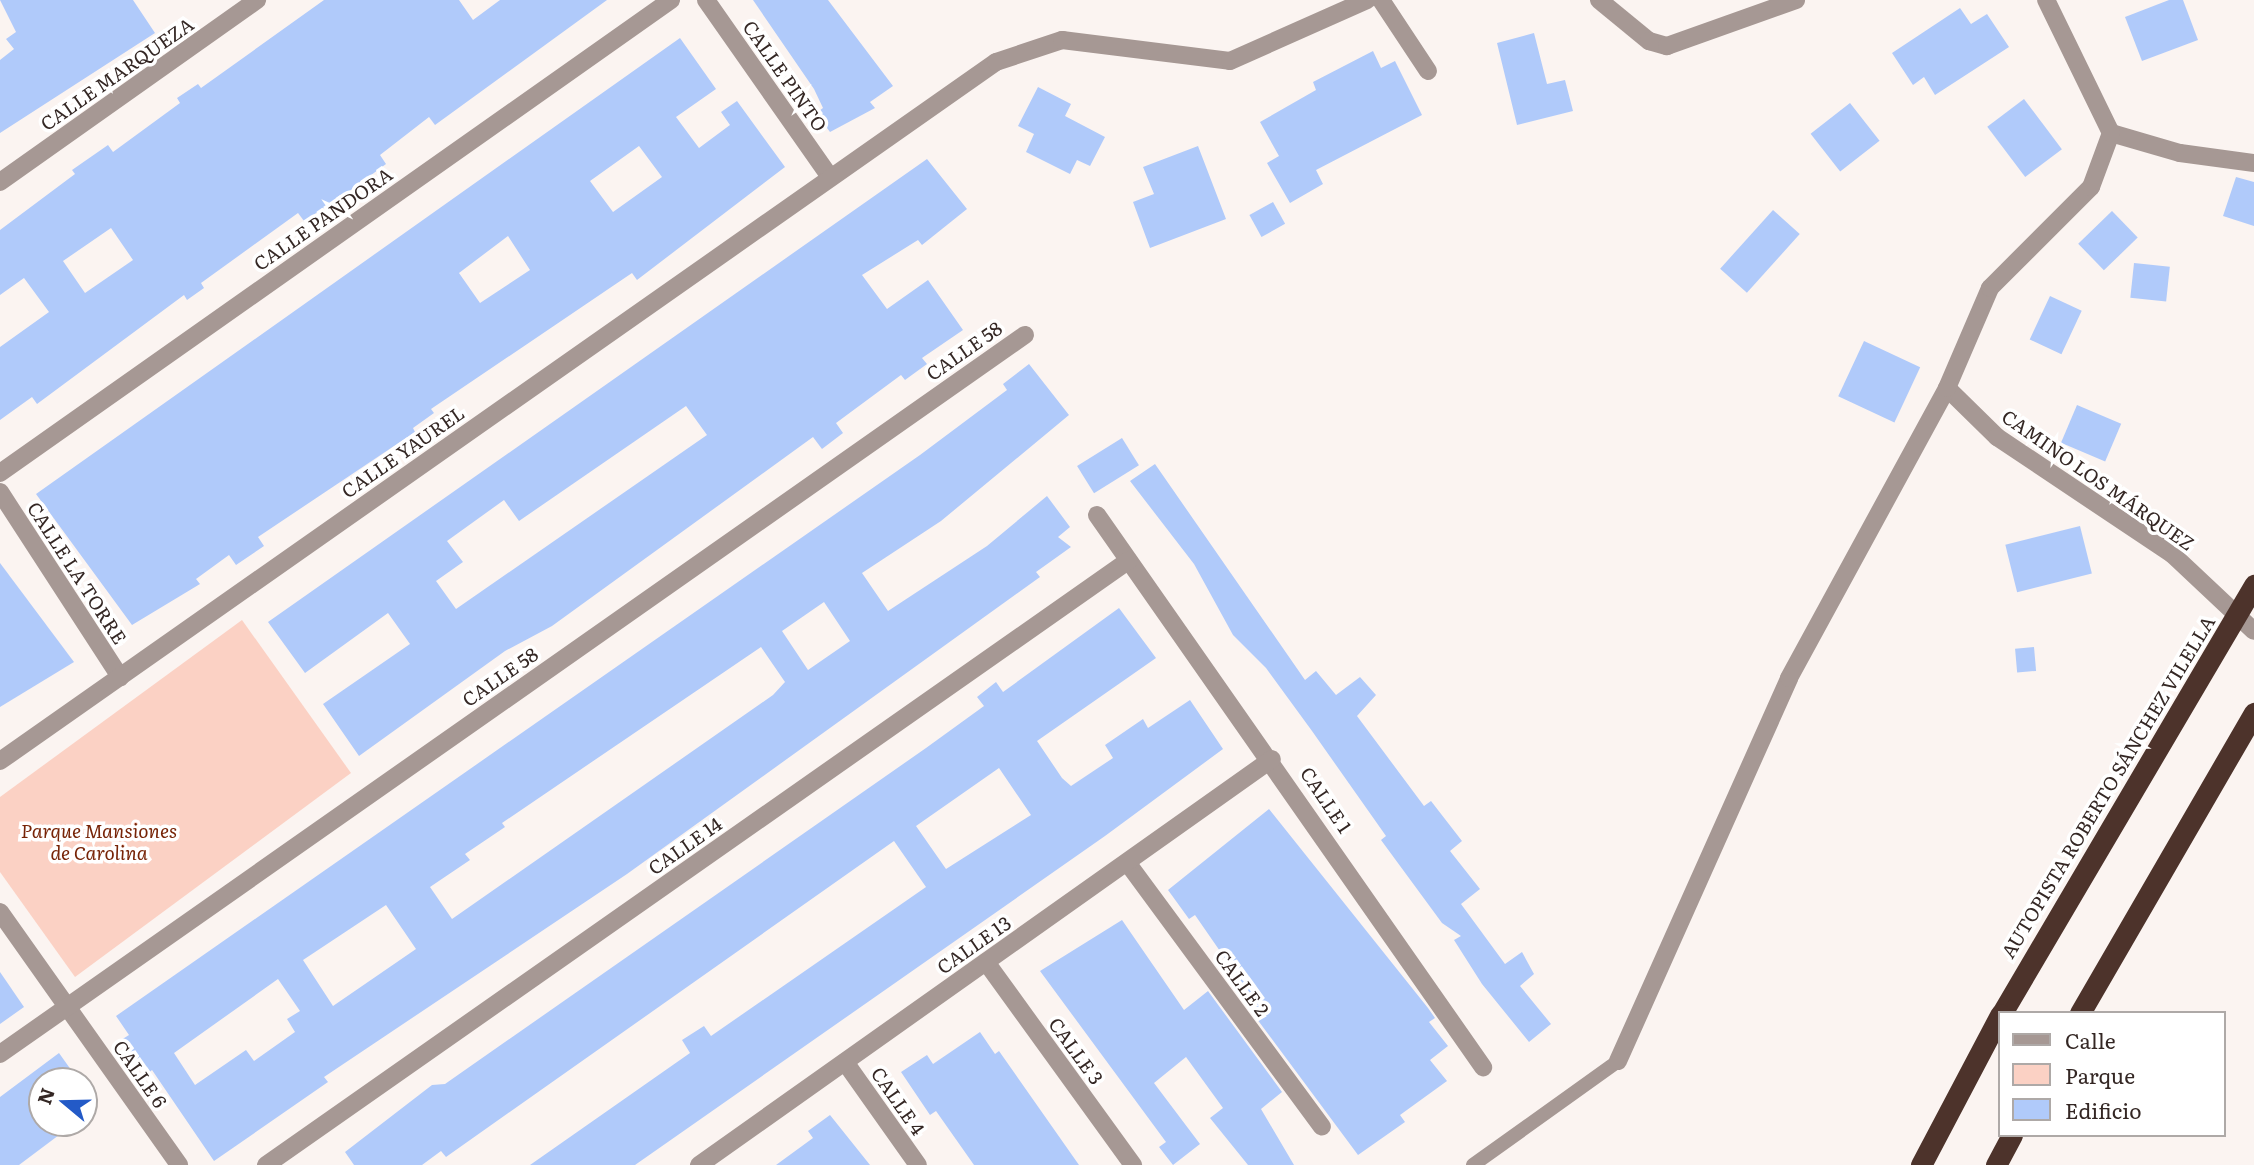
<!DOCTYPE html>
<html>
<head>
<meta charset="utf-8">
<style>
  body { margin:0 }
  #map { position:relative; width:2254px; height:1165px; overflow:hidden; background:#fbf4f1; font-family:Literata,serif }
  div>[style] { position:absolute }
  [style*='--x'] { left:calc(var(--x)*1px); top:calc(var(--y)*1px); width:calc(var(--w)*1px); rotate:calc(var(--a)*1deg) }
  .green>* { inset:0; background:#fbd1c4 }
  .building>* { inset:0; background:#b0cafa; transform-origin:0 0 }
  .lane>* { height:14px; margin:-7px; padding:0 7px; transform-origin:7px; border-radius:7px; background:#a69894 }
  .street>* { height:18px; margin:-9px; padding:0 9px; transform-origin:9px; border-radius:9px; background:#a69894 }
  .highway>* { height:21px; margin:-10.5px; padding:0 10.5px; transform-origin:10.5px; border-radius:10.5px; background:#4d332b }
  span { translate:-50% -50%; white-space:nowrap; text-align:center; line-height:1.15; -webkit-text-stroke:7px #fff; paint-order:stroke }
  .street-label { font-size:19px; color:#342724 }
  .park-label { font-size:19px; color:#772407; font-style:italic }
  .legend { position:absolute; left:1998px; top:1011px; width:228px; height:126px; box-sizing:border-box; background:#fff; border:2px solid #aea9a7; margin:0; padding:9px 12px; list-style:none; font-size:21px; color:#342724 }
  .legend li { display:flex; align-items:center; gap:14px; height:35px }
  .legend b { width:35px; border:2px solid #aea9a7 }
  .north { position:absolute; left:28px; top:1067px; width:70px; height:70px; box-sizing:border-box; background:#fff; border:2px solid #aea9a7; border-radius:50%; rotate:289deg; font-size:19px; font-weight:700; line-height:28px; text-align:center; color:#342724 }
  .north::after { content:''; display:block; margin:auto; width:24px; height:32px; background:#235ac7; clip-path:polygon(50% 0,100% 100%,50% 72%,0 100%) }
</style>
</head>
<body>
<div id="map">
  <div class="green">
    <div style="clip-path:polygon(242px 620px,351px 773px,75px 977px,0 872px,0 797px)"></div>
  </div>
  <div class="building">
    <div style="clip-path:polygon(0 0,133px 0,155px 33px,0 133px,0 60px,14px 49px,6px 39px,16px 32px)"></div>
    <div style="clip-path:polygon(evenodd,324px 0,459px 0,473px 20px,500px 0,607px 0,435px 125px,429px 117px,380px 155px,386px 164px,351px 190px,304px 221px,298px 213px,201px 283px,204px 288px,187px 300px,184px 295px,37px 404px,32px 397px,0 420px,0 347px,49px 312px,24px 278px,0 295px,0 230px,75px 174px,72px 170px,108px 145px,113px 152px,180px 103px,177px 98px,198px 84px,201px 88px,324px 0,111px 228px,133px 260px,85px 293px,63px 261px,111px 228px)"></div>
    <div style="clip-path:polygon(753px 0,828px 0,893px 86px,870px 102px,875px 108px,830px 132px,816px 113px,823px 108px,814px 89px)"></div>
    <div style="clip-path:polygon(2169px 0,2183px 0,2198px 40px,2142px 61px,2125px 17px)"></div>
    <div style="clip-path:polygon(1960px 8px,1971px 24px,1987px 14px,2009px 47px,1935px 95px,1924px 77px,1913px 85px,1892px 53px)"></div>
    <div style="clip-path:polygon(1534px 33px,1547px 84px,1565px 80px,1573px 111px,1517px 125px,1497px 43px)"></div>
    <div style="clip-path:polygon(evenodd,680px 38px,716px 89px,676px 117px,699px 148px,730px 125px,721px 112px,737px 101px,785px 167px,637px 280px,632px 273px,431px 409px,434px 413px,413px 428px,415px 432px,258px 537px,264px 546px,236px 565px,229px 555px,196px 579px,200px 584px,132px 625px,36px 494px,680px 38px,639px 146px,662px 177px,613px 212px,590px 181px,639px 146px,680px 38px,508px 236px,530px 270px,480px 303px,459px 273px,508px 236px)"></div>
    <div style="clip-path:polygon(1373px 51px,1381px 68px,1395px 61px,1422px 115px,1316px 170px,1323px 184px,1290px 203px,1267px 163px,1279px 156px,1260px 122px,1316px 90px,1313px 82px)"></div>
    <div style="clip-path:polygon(1038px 87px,1071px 104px,1065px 116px,1105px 137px,1090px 166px,1077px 160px,1070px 174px,1026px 152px,1034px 134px,1018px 126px)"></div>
    <div style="left:2024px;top:99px;width:63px;height:46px;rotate:53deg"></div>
    <div style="left:1850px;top:103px;width:48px;height:50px;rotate:52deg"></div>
    <div style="clip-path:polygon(1198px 146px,1226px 219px,1150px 248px,1133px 202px,1154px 194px,1143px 167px)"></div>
    <div style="clip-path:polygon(evenodd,927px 159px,967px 209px,922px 245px,918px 240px,862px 275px,887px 309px,928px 280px,963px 330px,922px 358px,927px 364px,905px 380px,901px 375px,836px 423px,843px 433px,822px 449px,813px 437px,552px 626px,505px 651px,359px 756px,323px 704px,410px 644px,388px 613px,305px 673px,268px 622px,927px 159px,686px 406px,707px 435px,456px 609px,436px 581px,463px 562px,447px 541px,504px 500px,519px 521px,686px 406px)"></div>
    <div style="clip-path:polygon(2236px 177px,2254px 182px,2254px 226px,2223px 216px)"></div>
    <div style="left:1273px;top:202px;width:25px;height:27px;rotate:61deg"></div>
    <div style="left:1773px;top:210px;width:36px;height:79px;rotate:42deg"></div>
    <div style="left:2112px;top:211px;width:37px;height:47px;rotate:46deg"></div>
    <div style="left:2134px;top:263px;width:36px;height:35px;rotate:6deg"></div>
    <div style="left:2050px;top:296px;width:35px;height:48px;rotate:25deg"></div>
    <div style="left:1864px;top:341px;width:62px;height:61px;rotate:25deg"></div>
    <div style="clip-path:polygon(evenodd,1029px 364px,1069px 415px,941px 521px,862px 573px,888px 611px,987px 546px,1047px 496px,1070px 527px,1058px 537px,1071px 547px,1036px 572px,1040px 577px,627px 874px,324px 1077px,328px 1082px,214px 1161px,152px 1070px,145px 1076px,121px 1040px,129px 1035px,116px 1016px,920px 455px,1007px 390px,1003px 384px,1029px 364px,824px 602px,850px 641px,808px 670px,782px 631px,824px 602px,1029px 364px,761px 647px,785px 682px,773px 695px,452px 919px,430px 887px,470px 860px,465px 854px,505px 827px,502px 823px,761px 647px,1029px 364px,386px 905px,416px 949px,333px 1006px,303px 960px,386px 905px,1029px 364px,278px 979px,300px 1011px,287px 1019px,295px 1032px,254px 1061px,246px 1050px,195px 1085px,174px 1053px,278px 979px)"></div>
    <div style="left:2077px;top:405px;width:48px;height:41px;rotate:23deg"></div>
    <div style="left:1122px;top:438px;width:32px;height:53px;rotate:58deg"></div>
    <div style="clip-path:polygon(1155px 464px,1305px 680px,1316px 671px,1336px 695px,1360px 677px,1376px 695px,1357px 716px,1424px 806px,1431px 801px,1462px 841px,1450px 851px,1480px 889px,1461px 904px,1505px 964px,1522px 952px,1534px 974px,1520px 986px,1551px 1024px,1529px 1042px,1482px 984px,1454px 940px,1461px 936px,1442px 923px,1381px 840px,1386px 836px,1312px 731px,1266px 668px,1233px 635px,1194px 564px,1130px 481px)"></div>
    <div style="left:2080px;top:526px;width:49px;height:77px;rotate:76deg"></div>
    <div style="clip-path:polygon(0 563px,74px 662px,0 707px)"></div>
    <div style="clip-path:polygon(evenodd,1119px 608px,1156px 658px,1037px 741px,1062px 778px,1071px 786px,1113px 758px,1105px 745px,1143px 719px,1148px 728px,1190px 700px,1223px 749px,1105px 836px,635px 1165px,530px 1165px,690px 1053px,682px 1040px,704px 1026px,711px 1036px,926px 887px,894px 841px,446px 1157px,441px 1151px,422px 1165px,354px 1165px,345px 1152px,432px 1085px,445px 1084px,926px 748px,984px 706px,977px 697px,996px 682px,1003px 692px,1119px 608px,999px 768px,1031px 815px,946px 869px,916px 826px,999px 768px)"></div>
    <div style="left:2034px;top:647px;width:24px;height:19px;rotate:85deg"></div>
    <div style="clip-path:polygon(1269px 809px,1428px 1008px,1435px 1018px,1429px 1022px,1448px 1046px,1430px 1060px,1447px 1081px,1400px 1115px,1405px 1122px,1358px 1155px,1225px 976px,1231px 967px,1195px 915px,1189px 919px,1168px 890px)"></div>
    <div style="clip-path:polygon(1122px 920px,1184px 1010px,1208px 991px,1282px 1092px,1261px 1109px,1294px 1165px,1248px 1165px,1210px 1118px,1223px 1108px,1186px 1057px,1154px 1083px,1200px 1144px,1173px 1165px,1159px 1147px,1166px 1142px,1040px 971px)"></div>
    <div style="clip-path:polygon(0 972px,24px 1007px,0 1024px)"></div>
    <div style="clip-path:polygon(980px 1032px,995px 1054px,999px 1051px,1079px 1165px,974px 1165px,936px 1111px,930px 1115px,901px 1072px,927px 1055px,933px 1064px)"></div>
    <div style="clip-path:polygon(59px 1053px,79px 1081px,42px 1081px,42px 1123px,75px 1123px,19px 1165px,0 1165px,0 1097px)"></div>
    <div style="clip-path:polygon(830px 1115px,870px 1165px,776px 1165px,813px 1138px,808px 1131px)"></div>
  </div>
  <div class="lane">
    <div style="--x:1473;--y:1165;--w:178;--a:-35.6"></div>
  </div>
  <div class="street">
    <div style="--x:706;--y:0;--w:216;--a:55"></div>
    <div style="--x:1381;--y:0;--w:85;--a:56.5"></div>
    <div style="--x:1599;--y:0;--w:65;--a:39.4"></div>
    <div style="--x:1649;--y:41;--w:19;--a:16"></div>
    <div style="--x:1667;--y:46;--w:137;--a:-19.6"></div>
    <div style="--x:2111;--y:133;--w:72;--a:16.2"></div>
    <div style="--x:2180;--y:153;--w:75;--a:7.7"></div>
    <div style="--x:0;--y:182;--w:315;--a:-35.3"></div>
    <div style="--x:1947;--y:388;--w:70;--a:44.4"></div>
    <div style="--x:1997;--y:437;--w:211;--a:33.8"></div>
    <div style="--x:2172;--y:554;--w:112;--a:43.2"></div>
    <div style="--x:0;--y:473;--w:821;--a:-35.18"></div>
    <div style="--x:0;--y:492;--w:221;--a:57"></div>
    <div style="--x:1097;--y:515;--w:674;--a:55.04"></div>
    <div style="--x:0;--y:761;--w:1217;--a:-35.06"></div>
    <div style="--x:996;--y:62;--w:70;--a:-18.4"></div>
    <div style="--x:1062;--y:40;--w:169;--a:7.1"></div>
    <div style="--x:1230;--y:61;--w:150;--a:-24"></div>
    <div style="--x:1129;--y:865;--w:325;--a:53.6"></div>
    <div style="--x:0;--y:912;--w:310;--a:54.7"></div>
    <div style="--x:986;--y:962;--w:251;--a:54.1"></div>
    <div style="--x:0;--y:1054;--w:1252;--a:-35.05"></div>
    <div style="--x:1618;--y:1061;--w:419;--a:-65.9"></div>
    <div style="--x:1789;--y:678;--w:330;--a:-61.4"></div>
    <div style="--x:1947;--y:388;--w:109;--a:-66.7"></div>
    <div style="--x:1990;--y:288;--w:143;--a:-45"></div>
    <div style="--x:2091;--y:187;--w:58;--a:-69.7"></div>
    <div style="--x:2111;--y:133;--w:148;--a:-116"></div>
    <div style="--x:845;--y:1062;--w:126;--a:54.7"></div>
    <div style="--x:266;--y:1165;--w:1053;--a:-35.02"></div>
    <div style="--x:699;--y:1165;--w:702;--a:-35.32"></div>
  </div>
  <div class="highway">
    <div style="--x:2002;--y:1013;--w:497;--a:-59.5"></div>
    <div style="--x:2080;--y:1013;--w:347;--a:-59.9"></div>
    <div style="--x:1921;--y:1165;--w:170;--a:-62.2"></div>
    <div style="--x:1996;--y:1165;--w:34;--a:-62"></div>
  </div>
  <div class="street-label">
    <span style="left:117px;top:74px;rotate:-35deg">CALLE MARQUEZA</span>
    <span style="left:785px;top:76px;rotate:55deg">CALLE PINTO</span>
    <span style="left:323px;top:219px;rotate:-35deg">CALLE PANDORA</span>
    <span style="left:964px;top:351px;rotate:-35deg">CALLE 58</span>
    <span style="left:403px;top:452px;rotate:-35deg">CALLE YAUREL</span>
    <span style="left:2098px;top:480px;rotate:35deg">CAMINO LOS MÁRQUEZ</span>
    <span style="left:77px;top:573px;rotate:57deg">CALLE LA TORRE</span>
    <span style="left:500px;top:677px;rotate:-35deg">CALLE 58</span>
    <span style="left:2108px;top:787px;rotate:-59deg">AUTOPISTA ROBERTO SÁNCHEZ VILELLA</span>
    <span style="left:1326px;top:800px;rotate:56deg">CALLE 1</span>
    <span style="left:685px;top:846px;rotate:-35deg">CALLE 14</span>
    <span style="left:974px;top:945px;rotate:-35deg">CALLE 13</span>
    <span style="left:1242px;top:983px;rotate:54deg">CALLE 2</span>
    <span style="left:1076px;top:1051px;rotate:54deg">CALLE 3</span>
    <span style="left:140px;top:1074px;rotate:55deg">CALLE 6</span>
    <span style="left:898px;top:1101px;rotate:55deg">CALLE 4</span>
  </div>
  <div class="park-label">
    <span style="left:99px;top:842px">Parque Mansiones<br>de Carolina</span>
  </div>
  <ul class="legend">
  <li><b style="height:9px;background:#a69894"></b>Calle</li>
  <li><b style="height:19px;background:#fbd1c4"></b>Parque</li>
  <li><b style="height:19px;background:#b0cafa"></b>Edificio</li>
  </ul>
  <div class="north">N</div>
</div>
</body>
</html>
